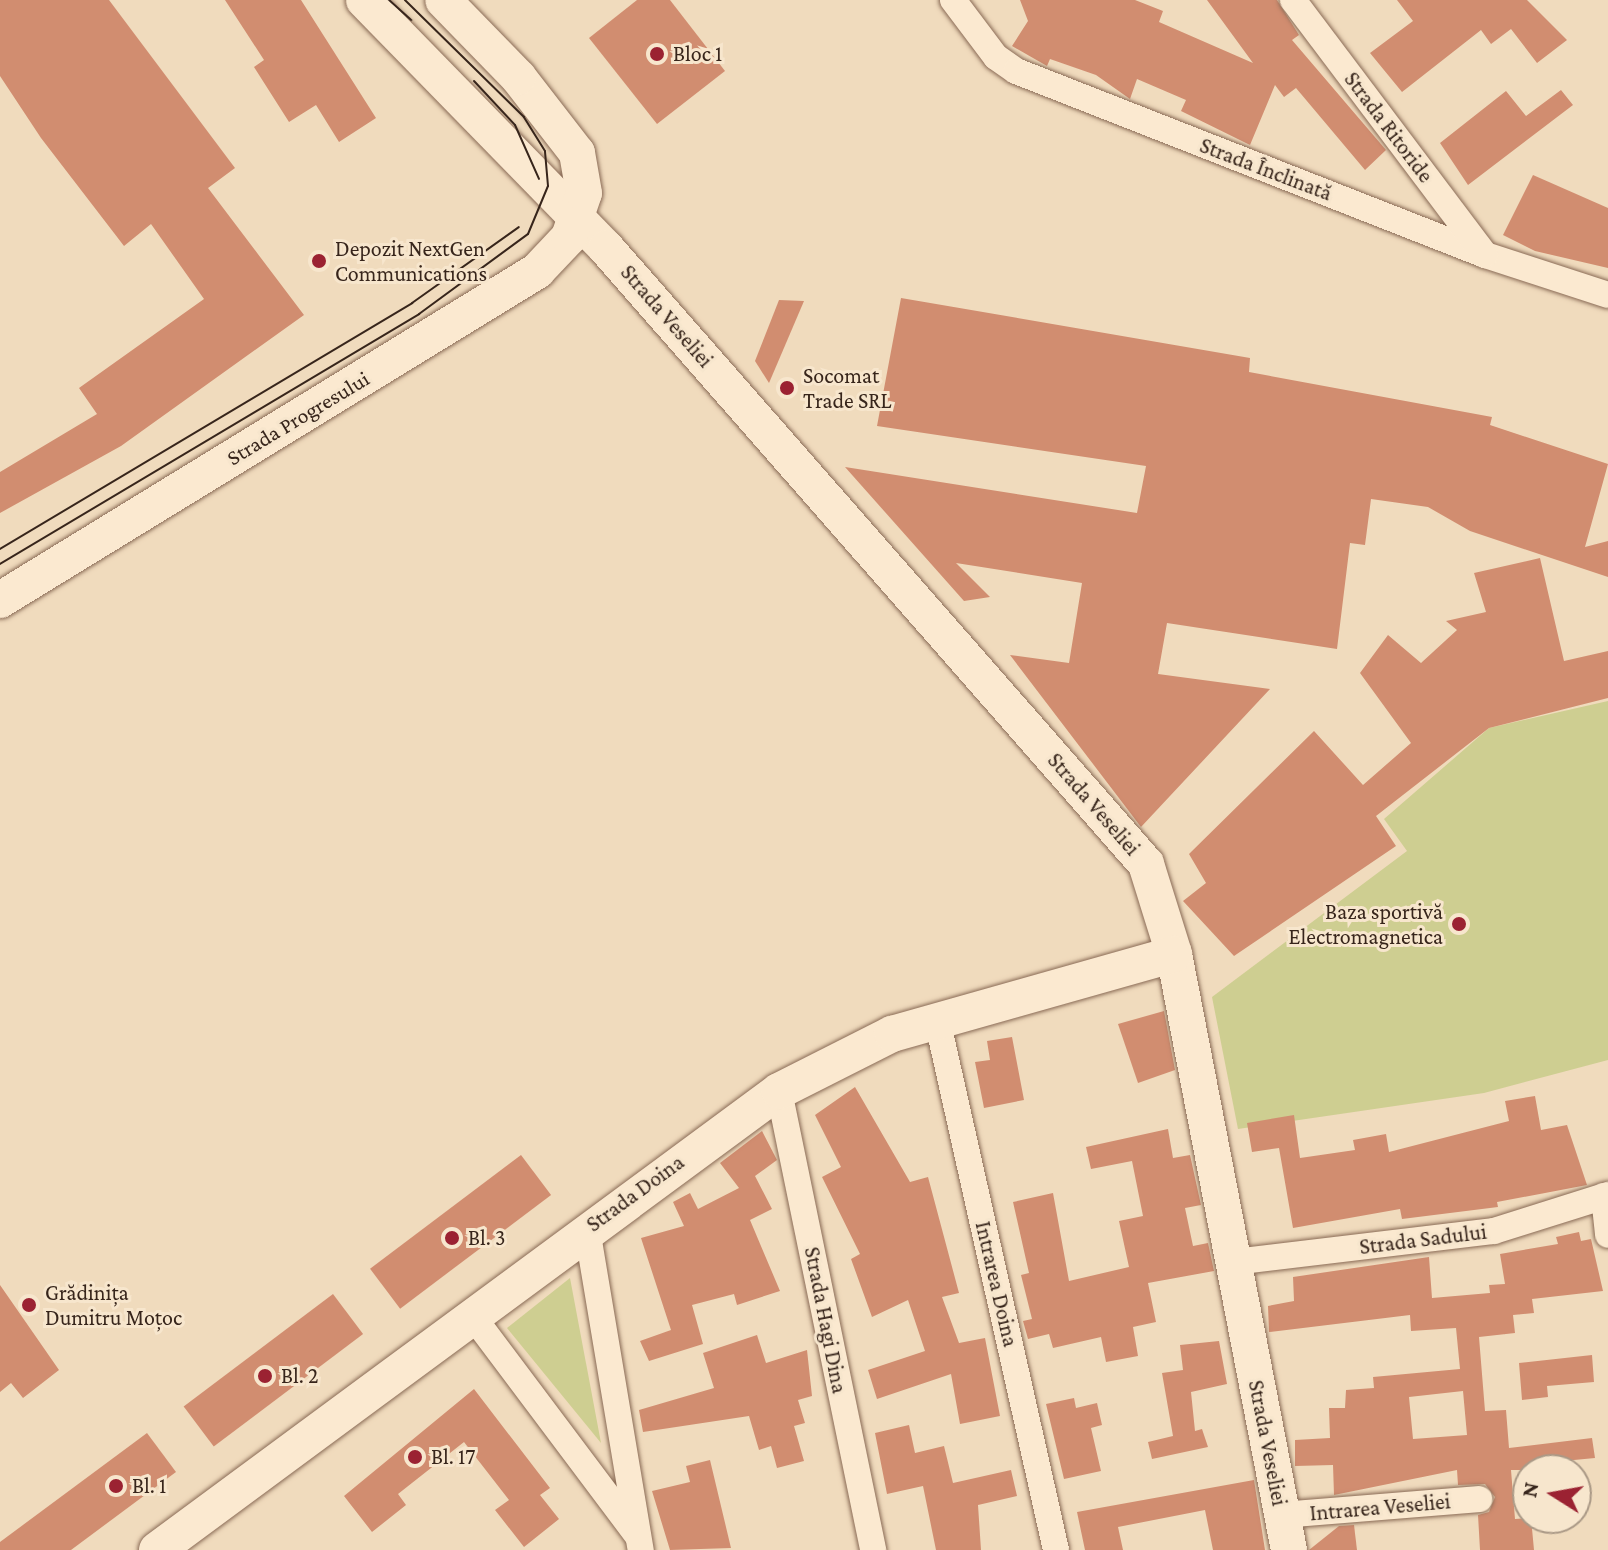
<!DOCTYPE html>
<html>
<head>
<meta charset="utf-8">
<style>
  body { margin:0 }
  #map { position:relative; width:1608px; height:1550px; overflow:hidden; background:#f0dbbd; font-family:"Crimson Pro",serif }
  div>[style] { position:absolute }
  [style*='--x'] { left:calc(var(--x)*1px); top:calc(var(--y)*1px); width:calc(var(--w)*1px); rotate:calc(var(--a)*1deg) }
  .green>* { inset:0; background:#cece91 }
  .building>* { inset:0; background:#d18d70; transform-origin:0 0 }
  .roads { filter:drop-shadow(0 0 2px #896a55) drop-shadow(0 0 2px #896a55) }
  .street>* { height:26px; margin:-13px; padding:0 13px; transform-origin:13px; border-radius:13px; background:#fbe9d0 }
  .secondary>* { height:36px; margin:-18px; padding:0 18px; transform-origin:18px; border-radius:18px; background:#fbe9d0 }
  .tram>* { height:2px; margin:-1px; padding:0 1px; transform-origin:1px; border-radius:1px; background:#37251b }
  .dots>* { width:22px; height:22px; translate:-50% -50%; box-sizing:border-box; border:4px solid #f7e6cd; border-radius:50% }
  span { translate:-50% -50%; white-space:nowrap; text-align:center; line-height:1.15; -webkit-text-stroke:6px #f7e6cd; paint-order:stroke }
  .poi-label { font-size:22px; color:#37251b }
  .left { translate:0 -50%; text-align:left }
  .right { translate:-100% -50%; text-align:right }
  .street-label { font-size:22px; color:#37251b }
  .north { position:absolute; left:1512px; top:1454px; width:80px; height:80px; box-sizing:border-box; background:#f7e6cd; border:2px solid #aa9986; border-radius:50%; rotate:281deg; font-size:22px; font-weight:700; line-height:32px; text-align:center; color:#37251b }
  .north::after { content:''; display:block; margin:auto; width:28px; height:36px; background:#9b2232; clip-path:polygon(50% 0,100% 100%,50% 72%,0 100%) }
</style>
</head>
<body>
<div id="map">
  <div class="green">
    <div style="clip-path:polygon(1608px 701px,1608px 1060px,1484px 1093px,1238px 1129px,1212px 997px,1407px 851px,1384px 819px,1489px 728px)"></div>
    <div style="clip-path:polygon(570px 1278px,601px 1443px,507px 1328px)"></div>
  </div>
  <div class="building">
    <div style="clip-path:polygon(0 0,109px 0,235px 168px,208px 188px,304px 315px,121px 446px,0 513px,0 472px,97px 414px,79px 388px,204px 299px,151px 224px,124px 246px,41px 138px,0 76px)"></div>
    <div style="clip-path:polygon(225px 0,301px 0,376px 118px,339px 142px,316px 105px,289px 122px,254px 67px,264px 60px)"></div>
    <div style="clip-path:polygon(637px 0,670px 0,725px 71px,657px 124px,589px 38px)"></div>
    <div style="clip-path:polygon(1020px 0,1135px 0,1163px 11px,1159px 22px,1253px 63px,1207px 0,1277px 0,1299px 35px,1292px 40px,1386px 150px,1365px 170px,1296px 88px,1284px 97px,1275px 85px,1250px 145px,1181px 111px,1186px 100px,1137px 79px,1130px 99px,1096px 75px,1050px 59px,1047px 66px,1012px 46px,1028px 21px)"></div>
    <div style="clip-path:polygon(1397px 0,1527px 0,1567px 40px,1537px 63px,1511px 29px,1491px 44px,1481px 30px,1402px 92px,1370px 53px,1413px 21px)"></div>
    <div style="clip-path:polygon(1561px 90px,1573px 105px,1468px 185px,1440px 143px,1506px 91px,1526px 116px)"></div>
    <div style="clip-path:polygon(1533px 175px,1608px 208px,1608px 268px,1535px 251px,1503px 235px)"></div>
    <div style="clip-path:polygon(901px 298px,1250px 358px,1249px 372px,1492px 417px,1490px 425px,1608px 464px,1585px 547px,1608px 541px,1608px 577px,1470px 531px,1428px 507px,1371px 499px,1365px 545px,1350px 543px,1337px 649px,1167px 623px,1158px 674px,1270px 689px,1141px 827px,1010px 655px,1069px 663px,1082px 583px,956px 563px,990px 597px,964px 601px,845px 467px,1137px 513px,1146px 466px,877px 426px)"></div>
    <div style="clip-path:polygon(779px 300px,804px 301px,769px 383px,755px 361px)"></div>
    <div style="clip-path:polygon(1540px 558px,1564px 661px,1608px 651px,1608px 698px,1489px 728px,1376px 816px,1396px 846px,1234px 956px,1183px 901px,1206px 883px,1189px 854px,1314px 731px,1363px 785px,1411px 743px,1360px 673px,1388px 635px,1421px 663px,1457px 630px,1446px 621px,1486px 612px,1474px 573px)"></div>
    <div style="clip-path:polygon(1164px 1011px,1175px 1070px,1138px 1083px,1118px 1024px)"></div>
    <div style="clip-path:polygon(1012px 1037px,1024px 1100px,984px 1108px,975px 1062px,990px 1060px,987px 1041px)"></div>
    <div style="clip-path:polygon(855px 1087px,910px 1182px,928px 1177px,959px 1293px,942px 1297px,959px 1343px,985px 1338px,1000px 1416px,960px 1424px,951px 1374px,877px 1399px,868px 1370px,925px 1351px,908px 1300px,872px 1317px,851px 1259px,860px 1254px,822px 1177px,841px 1167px,815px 1115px)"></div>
    <div style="clip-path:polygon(1535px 1096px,1541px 1130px,1567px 1125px,1587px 1185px,1497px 1202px,1498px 1207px,1402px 1219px,1400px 1209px,1293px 1228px,1279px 1148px,1252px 1152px,1247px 1123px,1294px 1115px,1300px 1158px,1355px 1150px,1353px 1140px,1386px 1134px,1389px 1152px,1509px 1121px,1505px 1101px)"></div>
    <div style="clip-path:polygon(1168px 1129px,1173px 1158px,1190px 1155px,1201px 1205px,1185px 1208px,1193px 1246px,1208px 1243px,1214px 1271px,1148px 1283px,1156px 1322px,1133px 1327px,1138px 1356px,1106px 1362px,1101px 1337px,1053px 1348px,1049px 1334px,1028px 1339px,1023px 1321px,1032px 1319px,1021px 1275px,1029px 1273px,1013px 1202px,1053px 1193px,1069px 1281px,1129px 1267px,1119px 1221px,1143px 1216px,1132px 1161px,1091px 1169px,1086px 1147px)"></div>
    <div style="clip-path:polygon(762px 1131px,777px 1160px,755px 1176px,772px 1209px,750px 1220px,780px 1291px,737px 1305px,734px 1294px,692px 1305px,703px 1344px,649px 1361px,640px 1341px,671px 1330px,641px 1238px,684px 1226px,673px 1202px,690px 1193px,698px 1209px,739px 1188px,720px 1163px)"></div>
    <div style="left:521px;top:1155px;width:50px;height:189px;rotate:53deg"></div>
    <div style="clip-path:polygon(evenodd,1579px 1232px,1581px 1241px,1591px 1239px,1603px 1291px,1532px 1299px,1534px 1313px,1513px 1315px,1515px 1333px,1479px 1337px,1485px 1411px,1506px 1410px,1509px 1448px,1592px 1438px,1595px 1458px,1553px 1462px,1554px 1470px,1511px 1470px,1515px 1519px,1531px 1518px,1534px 1550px,1480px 1550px,1478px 1515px,1489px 1512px,1495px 1497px,1485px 1484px,1458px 1485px,1457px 1470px,1334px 1495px,1333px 1465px,1295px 1466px,1295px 1440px,1330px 1438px,1329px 1408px,1345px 1408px,1346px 1390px,1374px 1388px,1373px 1377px,1460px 1369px,1456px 1328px,1411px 1331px,1410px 1315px,1269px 1332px,1268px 1306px,1294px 1301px,1293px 1277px,1429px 1257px,1432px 1298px,1490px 1293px,1489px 1285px,1505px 1284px,1500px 1254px,1558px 1244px,1556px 1237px,1579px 1232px,1463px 1391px,1467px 1435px,1413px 1439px,1409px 1397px,1463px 1391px)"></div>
    <div style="clip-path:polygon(0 1285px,59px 1370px,23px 1398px,11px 1383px,0 1392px)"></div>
    <div style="left:333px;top:1294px;width:50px;height:187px;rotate:53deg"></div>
    <div style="clip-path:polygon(757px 1335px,766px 1363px,807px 1350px,812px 1396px,798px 1400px,805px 1423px,794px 1426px,804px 1461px,777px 1468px,771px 1446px,759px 1450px,749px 1416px,643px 1432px,639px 1410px,714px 1388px,703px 1353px)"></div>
    <div style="clip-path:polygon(1219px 1341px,1227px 1384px,1191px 1392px,1195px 1431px,1202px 1429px,1208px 1447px,1152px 1459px,1148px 1442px,1173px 1436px,1162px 1373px,1183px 1370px,1180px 1345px)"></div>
    <div style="clip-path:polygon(1592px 1355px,1594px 1382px,1547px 1386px,1548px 1397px,1522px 1400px,1519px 1363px)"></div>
    <div style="clip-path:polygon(474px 1389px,550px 1488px,540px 1495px,559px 1519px,524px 1547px,495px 1510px,509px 1500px,464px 1442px,398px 1494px,406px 1505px,372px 1532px,344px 1496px)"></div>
    <div style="clip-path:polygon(1074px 1398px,1076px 1408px,1097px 1403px,1102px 1425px,1091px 1428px,1101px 1471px,1064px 1479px,1046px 1404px)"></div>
    <div style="clip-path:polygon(909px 1425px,915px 1453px,944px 1446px,953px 1483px,1011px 1470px,1017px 1496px,978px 1505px,981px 1550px,936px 1550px,923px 1486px,887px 1494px,875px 1433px)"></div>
    <div style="clip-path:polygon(147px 1433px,176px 1472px,71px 1550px,0 1550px,0 1542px)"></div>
    <div style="clip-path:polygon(710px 1460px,731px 1548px,670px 1550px,652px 1491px,690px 1482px,686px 1466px)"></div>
    <div style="clip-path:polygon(1254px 1480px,1265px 1550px,1213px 1550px,1205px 1510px,1118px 1527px,1123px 1550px,1085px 1550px,1077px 1512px)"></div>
    <div style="clip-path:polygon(1354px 1525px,1357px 1550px,1309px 1550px,1339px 1526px)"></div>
  </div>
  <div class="roads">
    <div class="street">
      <div style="--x:953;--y:0;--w:71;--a:53"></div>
      <div style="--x:996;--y:57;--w:24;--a:35"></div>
      <div style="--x:1016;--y:71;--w:504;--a:21.42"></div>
      <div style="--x:1485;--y:255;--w:129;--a:18"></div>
      <div style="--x:1293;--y:0;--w:319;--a:53"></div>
      <div style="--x:937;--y:1019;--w:544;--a:77.37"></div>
      <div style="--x:779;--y:1091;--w:469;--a:78.4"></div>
      <div style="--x:1604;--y:1196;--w:39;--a:84"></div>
      <div style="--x:587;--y:1229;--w:326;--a:80.5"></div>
      <div style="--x:1233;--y:1262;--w:263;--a:-6.8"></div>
      <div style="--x:1494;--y:1231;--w:120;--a:-17.5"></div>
      <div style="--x:471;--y:1314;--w:276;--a:53.1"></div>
      <div style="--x:1282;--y:1515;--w:198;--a:-4.6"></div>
    </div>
    <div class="secondary">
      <div style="--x:364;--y:0;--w:347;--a:45.7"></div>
      <div style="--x:606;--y:248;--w:819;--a:48.76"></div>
      <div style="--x:1146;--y:864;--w:94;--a:72.7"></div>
      <div style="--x:1174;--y:954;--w:607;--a:79.08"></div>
      <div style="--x:0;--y:600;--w:630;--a:-31.49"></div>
      <div style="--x:537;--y:271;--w:47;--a:-46.7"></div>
      <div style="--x:569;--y:237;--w:46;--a:-71.2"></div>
      <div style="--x:584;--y:193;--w:41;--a:-99.9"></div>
      <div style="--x:577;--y:153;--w:96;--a:-127.8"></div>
      <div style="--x:518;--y:77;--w:107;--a:-134.2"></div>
      <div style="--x:157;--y:1550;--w:773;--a:-36.43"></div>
      <div style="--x:779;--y:1091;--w:127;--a:-26.8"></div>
      <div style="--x:892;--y:1034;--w:293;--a:-15.8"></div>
    </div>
  </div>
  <div class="tram">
    <div style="--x:389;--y:0;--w:30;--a:42"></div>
    <div style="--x:474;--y:81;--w:60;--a:47"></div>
    <div style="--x:515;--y:125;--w:59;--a:66"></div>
    <div style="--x:0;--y:549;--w:480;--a:-30.8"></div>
    <div style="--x:412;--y:303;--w:131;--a:-35.4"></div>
    <div style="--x:0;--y:564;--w:488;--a:-30.8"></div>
    <div style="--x:419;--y:314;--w:135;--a:-36.3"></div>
    <div style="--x:528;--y:234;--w:52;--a:-67.4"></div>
    <div style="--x:548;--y:186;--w:35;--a:-95"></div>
    <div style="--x:545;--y:151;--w:40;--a:-122"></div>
    <div style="--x:524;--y:117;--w:167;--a:-135.5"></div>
  </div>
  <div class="dots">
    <div style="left:657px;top:54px;background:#9b2232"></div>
    <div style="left:319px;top:261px;background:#9b2232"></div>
    <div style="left:787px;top:388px;background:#9b2232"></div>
    <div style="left:1459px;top:924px;background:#9b2232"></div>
    <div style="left:452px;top:1238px;background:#9b2232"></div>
    <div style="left:29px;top:1305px;background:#9b2232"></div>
    <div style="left:265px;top:1376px;background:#9b2232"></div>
    <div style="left:415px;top:1457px;background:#9b2232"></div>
    <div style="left:116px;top:1486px;background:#9b2232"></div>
  </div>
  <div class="poi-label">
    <span class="left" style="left:673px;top:54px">Bloc 1</span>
    <span class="left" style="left:335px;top:261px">Depozit NextGen<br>Communications</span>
    <span class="left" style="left:803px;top:388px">Socomat<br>Trade SRL</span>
    <span class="right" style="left:1443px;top:924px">Baza sportivă<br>Electromagnetica</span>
    <span class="left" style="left:468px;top:1238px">Bl. 3</span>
    <span class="left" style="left:45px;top:1305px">Grădinița<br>Dumitru Moțoc</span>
    <span class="left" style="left:281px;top:1376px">Bl. 2</span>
    <span class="left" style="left:431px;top:1457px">Bl. 17</span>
    <span class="left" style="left:132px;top:1486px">Bl. 1</span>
  </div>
  <div class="street-label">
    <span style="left:1389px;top:127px;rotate:53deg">Strada Ritoride</span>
    <span style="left:1266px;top:169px;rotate:21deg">Strada Înclinată</span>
    <span style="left:667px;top:316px;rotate:49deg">Strada Veseliei</span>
    <span style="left:298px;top:418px;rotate:-31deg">Strada Progresului</span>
    <span style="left:1094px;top:804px;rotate:49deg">Strada Veseliei</span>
    <span style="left:635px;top:1193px;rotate:-36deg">Strada Doina</span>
    <span style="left:1423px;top:1239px;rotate:-7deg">Strada Sadului</span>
    <span style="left:997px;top:1284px;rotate:77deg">Intrarea Doina</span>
    <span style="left:826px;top:1320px;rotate:79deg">Strada Hagi Dina</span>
    <span style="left:1268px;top:1443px;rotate:79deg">Strada Veseliei</span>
    <span style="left:1380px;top:1507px;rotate:-5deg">Intrarea Veseliei</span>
  </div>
  <div class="north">N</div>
</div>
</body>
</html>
